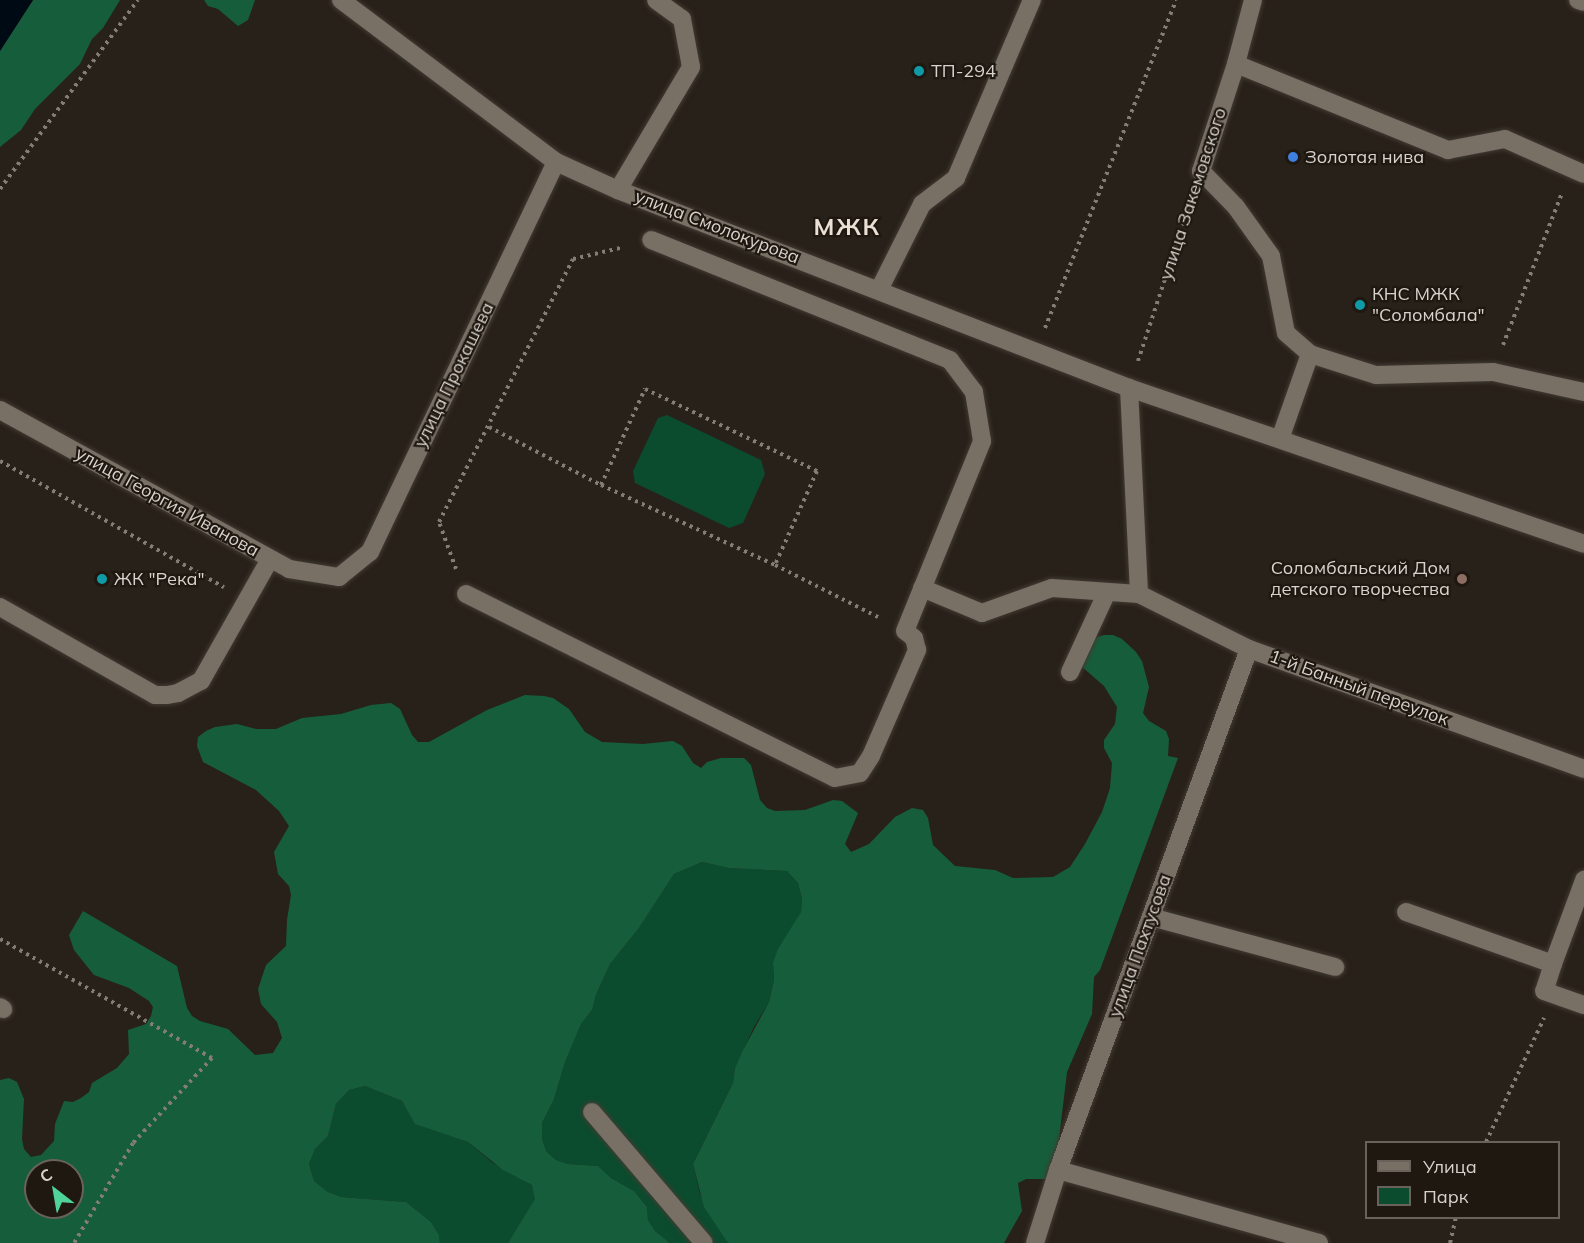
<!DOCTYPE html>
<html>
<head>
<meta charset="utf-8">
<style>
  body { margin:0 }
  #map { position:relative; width:1584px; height:1243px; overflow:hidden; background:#282119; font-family:Mulish,sans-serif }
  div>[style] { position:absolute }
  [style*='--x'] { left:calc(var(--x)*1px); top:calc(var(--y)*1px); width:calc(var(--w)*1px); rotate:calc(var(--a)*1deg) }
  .green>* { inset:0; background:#0b4c2e }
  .forest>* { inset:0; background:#165e3b }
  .water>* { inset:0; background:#000a15 }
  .path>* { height:4px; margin-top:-2px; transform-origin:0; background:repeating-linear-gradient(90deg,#837d76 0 3px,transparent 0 7.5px) }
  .roads { filter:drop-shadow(0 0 2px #413b34) drop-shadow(0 0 2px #413b34) }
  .minor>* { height:18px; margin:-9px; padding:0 9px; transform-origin:9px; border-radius:9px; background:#786f65 }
  .dots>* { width:16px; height:16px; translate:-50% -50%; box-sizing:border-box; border:3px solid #1f1810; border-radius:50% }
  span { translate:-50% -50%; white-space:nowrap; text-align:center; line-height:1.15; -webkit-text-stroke:4.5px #1f1810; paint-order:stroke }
  .poi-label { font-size:18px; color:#d7d2cc }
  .left { translate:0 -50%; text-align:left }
  .right { translate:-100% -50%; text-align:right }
  .street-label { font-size:18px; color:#d7d2cc }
  .district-label { font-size:24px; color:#eae0d5; font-weight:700; letter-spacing:1.5px }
  .legend { position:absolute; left:1365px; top:1141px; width:195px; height:78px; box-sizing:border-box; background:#1f1810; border:2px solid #69625b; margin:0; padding:8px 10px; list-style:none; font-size:18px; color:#d7d2cc }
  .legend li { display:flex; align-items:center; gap:12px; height:30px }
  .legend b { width:30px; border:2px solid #69625b }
  .north { position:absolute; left:24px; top:1159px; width:60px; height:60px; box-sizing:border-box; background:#1f1810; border:2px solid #69625b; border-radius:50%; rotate:329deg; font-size:16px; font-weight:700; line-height:24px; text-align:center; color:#d7d2cc }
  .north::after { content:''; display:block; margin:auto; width:21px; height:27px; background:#4fd398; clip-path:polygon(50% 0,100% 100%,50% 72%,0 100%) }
</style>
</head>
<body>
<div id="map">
  <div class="green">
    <div style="clip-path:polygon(667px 415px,761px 460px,765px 474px,743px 523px,729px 528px,635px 483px,633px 471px,658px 418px)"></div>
    <div style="clip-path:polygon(702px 862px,729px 868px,787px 871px,798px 883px,802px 899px,801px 912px,773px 963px,774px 980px,769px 1002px,754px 1027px,735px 1068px,733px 1083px,693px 1164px,700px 1194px,729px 1243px,670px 1243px,655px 1231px,648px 1220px,647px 1207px,634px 1191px,611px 1178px,598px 1166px,568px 1164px,556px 1160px,546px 1151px,542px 1138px,542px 1123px,554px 1099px,565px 1062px,581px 1024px,592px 1010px,596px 995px,610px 964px,639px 928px,674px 874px)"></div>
    <div style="clip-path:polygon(365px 1086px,402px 1101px,416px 1124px,468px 1142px,493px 1163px,532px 1185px,536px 1199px,508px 1243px,440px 1243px,439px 1235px,431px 1222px,406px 1202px,341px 1197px,328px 1192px,314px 1181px,309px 1164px,315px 1149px,328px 1136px,336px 1104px,349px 1090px)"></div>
  </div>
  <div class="forest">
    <div style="clip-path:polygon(33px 0,120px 0,103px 28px,92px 39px,80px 64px,35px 109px,21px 130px,0 147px,0 51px)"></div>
    <div style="clip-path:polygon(204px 0,255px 0,248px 20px,238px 26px,218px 9px,208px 6px)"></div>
    <div style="clip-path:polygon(evenodd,1104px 635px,1113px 635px,1122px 639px,1136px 652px,1142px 661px,1149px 687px,1143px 713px,1149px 721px,1166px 731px,1169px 739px,1168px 756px,1178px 758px,1100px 970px,1094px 977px,1092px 1014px,1067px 1072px,1059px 1139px,1062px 1147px,1049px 1179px,1026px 1179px,1018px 1183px,1022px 1211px,1004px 1243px,729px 1243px,726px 1240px,704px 1207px,693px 1164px,733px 1083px,735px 1068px,742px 1052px,769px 1002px,774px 980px,773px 963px,778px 949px,801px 912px,802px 899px,798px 883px,787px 871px,729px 868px,702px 862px,674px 874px,639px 928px,610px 964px,596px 995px,592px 1010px,581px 1024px,565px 1062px,554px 1099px,542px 1123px,542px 1138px,546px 1151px,556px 1160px,568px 1164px,598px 1166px,611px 1178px,634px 1191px,647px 1207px,648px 1220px,655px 1231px,670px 1243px,508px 1243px,535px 1199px,532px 1185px,503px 1170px,468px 1142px,415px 1124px,402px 1101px,365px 1086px,349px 1090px,336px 1104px,328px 1136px,315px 1149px,309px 1164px,314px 1181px,328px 1192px,341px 1197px,406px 1202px,431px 1222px,439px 1235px,440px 1243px,0 1243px,0 1080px,9px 1078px,17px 1082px,24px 1099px,22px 1139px,24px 1149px,31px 1157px,41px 1155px,54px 1141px,55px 1124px,64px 1101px,73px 1102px,81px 1098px,89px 1092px,92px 1083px,117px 1068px,129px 1054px,128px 1030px,146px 1024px,151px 1016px,153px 1007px,149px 1001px,129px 988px,94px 975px,74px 950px,69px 935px,83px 911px,177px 966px,187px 1008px,192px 1016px,200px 1021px,228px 1029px,255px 1055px,273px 1053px,282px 1038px,277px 1022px,261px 1004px,258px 989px,266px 965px,286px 946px,287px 920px,291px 895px,289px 886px,278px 874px,274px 852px,289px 826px,279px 811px,256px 790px,203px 762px,197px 746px,198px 737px,206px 731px,215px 727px,237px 724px,256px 729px,276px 729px,302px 718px,341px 714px,371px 705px,391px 703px,400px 709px,412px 735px,418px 742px,429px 742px,487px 710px,525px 695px,544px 696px,553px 698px,569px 709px,585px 732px,602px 742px,643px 744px,673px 741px,682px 746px,693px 763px,701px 768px,707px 762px,721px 758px,744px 758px,751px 765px,760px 800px,767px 808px,775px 811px,805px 810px,833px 800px,842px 801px,858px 813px,845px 844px,851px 852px,869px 844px,895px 817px,912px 808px,923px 810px,928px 818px,933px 845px,955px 866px,995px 870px,1013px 878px,1053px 877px,1070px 867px,1085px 844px,1102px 812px,1110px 788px,1112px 763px,1104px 748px,1104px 740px,1115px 724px,1117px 707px,1104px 686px,1081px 666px,1094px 638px,1104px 635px,36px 1171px,72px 1171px,72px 1207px,36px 1207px,36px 1171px)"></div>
  </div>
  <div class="water">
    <div style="clip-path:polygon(0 0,33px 0,0 51px)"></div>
  </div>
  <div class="path">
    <div style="--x:0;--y:189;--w:234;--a:-53.9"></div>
    <div style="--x:1045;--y:328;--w:353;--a:-68.2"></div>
    <div style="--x:1503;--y:345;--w:163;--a:-68.8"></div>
    <div style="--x:1138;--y:361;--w:169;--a:-71.8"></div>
    <div style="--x:489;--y:427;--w:126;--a:27.4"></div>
    <div style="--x:601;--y:485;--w:192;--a:24.7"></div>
    <div style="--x:775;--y:565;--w:118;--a:26.8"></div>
    <div style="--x:0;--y:461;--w:257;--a:29.4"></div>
    <div style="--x:601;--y:485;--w:106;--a:-65.4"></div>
    <div style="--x:645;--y:389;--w:191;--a:25.5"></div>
    <div style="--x:817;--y:471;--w:103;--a:114.1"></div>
    <div style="--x:456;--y:569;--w:50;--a:-109.9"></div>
    <div style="--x:439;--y:522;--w:295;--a:-63"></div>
    <div style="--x:573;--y:259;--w:52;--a:-13.2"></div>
    <div style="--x:0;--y:939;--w:243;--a:29.3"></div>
    <div style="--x:212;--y:1058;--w:116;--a:132.9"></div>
    <div style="--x:133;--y:1143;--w:116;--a:120.5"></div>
    <div style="--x:1486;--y:1142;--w:137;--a:-64.9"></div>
    <div style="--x:1450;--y:1243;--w:26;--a:-77"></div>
  </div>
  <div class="roads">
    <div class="minor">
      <div style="--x:341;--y:0;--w:269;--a:37"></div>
      <div style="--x:556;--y:162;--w:68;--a:24.3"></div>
      <div style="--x:618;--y:190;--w:548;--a:21.18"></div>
      <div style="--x:1129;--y:388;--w:481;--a:18.9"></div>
      <div style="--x:1253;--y:0;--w:66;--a:104.9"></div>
      <div style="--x:1236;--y:64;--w:113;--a:108.1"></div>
      <div style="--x:1201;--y:171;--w:50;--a:45.8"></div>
      <div style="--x:1236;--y:207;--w:60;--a:54.5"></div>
      <div style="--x:1271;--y:256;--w:78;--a:79"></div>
      <div style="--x:1286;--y:333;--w:32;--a:41"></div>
      <div style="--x:1310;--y:354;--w:69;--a:17.7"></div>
      <div style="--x:1376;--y:375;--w:117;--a:-1.5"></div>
      <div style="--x:1493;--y:372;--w:93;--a:12.4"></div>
      <div style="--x:1578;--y:0;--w:6;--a:18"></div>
      <div style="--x:1236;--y:64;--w:229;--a:22.1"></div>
      <div style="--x:1448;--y:150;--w:58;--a:-10.9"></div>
      <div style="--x:1505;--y:139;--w:86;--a:23.9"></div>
      <div style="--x:618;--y:190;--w:143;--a:-59.3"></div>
      <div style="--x:691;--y:67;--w:49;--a:-100.6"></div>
      <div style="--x:682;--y:19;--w:32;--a:-144"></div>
      <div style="--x:879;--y:290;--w:96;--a:-63.4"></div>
      <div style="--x:922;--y:204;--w:43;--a:-37.4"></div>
      <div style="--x:956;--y:178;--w:194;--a:-66.9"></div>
      <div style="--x:1129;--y:388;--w:206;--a:87.2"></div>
      <div style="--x:0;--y:410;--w:330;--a:28.8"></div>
      <div style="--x:289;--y:569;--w:51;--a:9.1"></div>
      <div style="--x:339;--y:577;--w:40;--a:-39"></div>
      <div style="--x:370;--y:552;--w:432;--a:-64.5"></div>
      <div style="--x:1280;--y:439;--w:90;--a:-70.6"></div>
      <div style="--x:922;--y:588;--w:65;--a:22.6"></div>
      <div style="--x:982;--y:613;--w:74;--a:-19.7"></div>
      <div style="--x:1052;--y:588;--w:87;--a:3.9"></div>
      <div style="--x:1139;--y:594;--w:123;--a:26.6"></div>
      <div style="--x:1249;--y:649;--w:356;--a:19.7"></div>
      <div style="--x:466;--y:594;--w:412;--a:26.5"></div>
      <div style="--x:835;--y:778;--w:25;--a:-11"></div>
      <div style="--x:860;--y:773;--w:20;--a:-57"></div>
      <div style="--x:871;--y:756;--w:116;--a:-66.5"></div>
      <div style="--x:917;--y:650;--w:12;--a:-104"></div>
      <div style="--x:914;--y:638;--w:11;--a:-142"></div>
      <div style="--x:905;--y:631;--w:205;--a:-67.9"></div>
      <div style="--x:982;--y:441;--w:50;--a:-99.3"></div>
      <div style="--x:974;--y:392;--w:40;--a:-127"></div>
      <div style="--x:950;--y:360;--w:322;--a:-158.1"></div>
      <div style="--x:0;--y:607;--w:178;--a:29.6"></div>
      <div style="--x:155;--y:695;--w:12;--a:0"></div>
      <div style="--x:167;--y:695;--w:11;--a:-10"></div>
      <div style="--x:178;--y:693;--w:26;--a:-28"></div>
      <div style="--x:201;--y:681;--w:140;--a:-60.5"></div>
      <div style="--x:1070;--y:672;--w:88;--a:-65.2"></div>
      <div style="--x:1406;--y:912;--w:156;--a:19.5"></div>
      <div style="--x:1553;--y:964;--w:90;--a:-69.7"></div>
      <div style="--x:1151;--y:917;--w:191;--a:15.2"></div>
      <div style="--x:1553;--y:964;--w:28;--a:108"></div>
      <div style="--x:1544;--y:991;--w:42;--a:19.3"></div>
      <div style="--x:0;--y:1007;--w:4;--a:34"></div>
      <div style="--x:592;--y:1112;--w:172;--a:49.5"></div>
      <div style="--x:1058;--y:1170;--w:271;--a:15.6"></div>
      <div style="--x:1035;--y:1243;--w:77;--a:-72.5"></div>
      <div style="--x:1058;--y:1170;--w:555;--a:-69.87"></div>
    </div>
  </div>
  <div class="dots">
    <div style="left:919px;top:71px;background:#0f9aa8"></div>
    <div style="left:1293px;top:157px;background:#3f7fe0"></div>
    <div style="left:1360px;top:305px;background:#0f9aa8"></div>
    <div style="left:102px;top:579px;background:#0f9aa8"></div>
    <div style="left:1462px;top:579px;background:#8d6e63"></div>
  </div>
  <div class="poi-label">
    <span class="left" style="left:931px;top:71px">ТП-294</span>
    <span class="left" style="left:1305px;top:157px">Золотая нива</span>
    <span class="left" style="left:1372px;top:305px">КНС МЖК<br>"Соломбала"</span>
    <span class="right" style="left:1450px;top:579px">Соломбальский Дом<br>детского творчества</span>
    <span class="left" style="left:114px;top:579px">ЖК "Река"</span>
  </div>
  <div class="street-label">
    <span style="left:1193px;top:194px;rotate:-72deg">улица Закемовского</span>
    <span style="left:717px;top:227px;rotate:21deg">улица Смолокурова</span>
    <span style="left:454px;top:375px;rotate:-64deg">улица Прокашева</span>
    <span style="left:167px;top:502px;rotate:29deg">улица Георгия Иванова</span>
    <span style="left:1359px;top:688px;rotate:20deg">1-й Банный переулок</span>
    <span style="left:1140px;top:946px;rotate:-70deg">улица Пахтусова</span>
  </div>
  <div class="district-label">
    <span style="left:847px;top:227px">МЖК</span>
  </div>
  <ul class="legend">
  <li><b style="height:8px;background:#786f65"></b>Улица</li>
  <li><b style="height:16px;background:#0b4c2e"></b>Парк</li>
  </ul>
  <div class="north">С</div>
</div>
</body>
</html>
